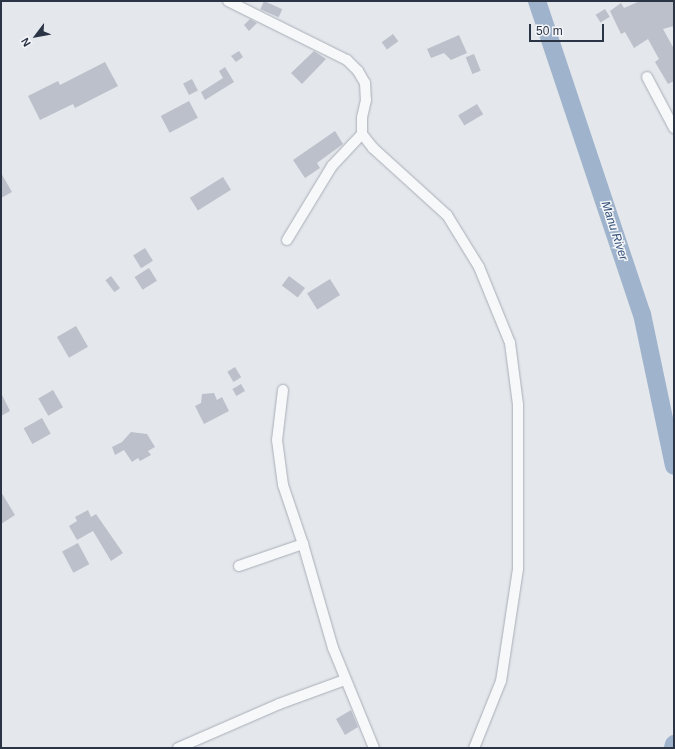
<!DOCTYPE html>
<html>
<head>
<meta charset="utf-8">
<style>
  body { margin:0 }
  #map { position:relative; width:675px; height:749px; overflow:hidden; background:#e4e7ec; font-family:Helvetica,sans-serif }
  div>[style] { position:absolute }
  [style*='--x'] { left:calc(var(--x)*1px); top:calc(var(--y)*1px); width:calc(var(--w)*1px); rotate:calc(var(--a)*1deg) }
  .river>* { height:18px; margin:-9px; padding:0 9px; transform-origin:9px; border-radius:9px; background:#9fb4cc }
  .building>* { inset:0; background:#bbc0ca; transform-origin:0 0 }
  .roads { filter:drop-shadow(0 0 1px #a9aeb7) drop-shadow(0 0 1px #a9aeb7) }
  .minor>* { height:10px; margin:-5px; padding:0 5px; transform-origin:5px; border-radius:5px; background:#f7f8fa }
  span { translate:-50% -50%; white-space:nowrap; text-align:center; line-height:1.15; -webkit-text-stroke:3px #f4f6f9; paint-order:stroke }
  .water-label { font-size:12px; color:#34527a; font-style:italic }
  .frame { position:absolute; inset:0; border:2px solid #2b3445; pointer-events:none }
  .north { position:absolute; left:16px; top:16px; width:40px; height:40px; -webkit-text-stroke:3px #f4f6f9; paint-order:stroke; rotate:238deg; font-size:11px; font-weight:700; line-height:16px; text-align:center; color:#2b3445 }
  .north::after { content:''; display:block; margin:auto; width:14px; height:18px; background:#2b3445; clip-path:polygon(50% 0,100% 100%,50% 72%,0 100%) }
  .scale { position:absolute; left:529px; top:24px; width:75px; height:18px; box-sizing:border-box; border:2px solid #2b3445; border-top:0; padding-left:5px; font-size:12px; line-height:14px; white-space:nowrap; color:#2b3445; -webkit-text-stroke:3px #f4f6f9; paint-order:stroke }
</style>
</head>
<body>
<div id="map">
  <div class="river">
    <div style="--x:537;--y:1;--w:330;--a:71.5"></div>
    <div style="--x:642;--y:314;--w:155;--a:78.1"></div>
    <div style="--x:673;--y:748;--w:4;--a:-76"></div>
  </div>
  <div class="building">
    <div style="left:264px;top:1px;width:20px;height:9px;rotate:24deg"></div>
    <div style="clip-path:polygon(640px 1px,674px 1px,674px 26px,663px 29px,674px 49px,674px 81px,668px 84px,655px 62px,659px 59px,648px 39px,634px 48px,625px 32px,621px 34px,610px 11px,621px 3px,624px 8px)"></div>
    <div style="left:605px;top:9px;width:9px;height:11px;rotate:58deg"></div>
    <div style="clip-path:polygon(250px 19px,257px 23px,249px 31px,244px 25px)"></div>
    <div style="left:393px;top:34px;width:9px;height:14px;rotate:54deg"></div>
    <div style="clip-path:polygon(459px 35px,467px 53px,451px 60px,444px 53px,431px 58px,427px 49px)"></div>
    <div style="clip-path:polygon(239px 51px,243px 57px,236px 62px,231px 56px)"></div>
    <div style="clip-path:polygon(314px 51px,326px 59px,302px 84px,291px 73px)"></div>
    <div style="left:474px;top:54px;width:18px;height:9px;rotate:68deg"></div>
    <div style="clip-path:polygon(105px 62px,118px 86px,75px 108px,73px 104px,40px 120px,28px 96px,58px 81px,60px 85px)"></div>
    <div style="clip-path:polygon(225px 67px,234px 82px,205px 100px,201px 92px,223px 78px,219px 71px)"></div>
    <div style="left:192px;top:79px;width:13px;height:10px;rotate:63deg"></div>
    <div style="left:189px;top:101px;width:19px;height:32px;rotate:62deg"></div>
    <div style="left:477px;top:104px;width:12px;height:22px;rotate:59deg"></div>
    <div style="clip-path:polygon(335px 131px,343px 144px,317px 163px,320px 168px,305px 178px,293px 160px)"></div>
    <div style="clip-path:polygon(1px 173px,12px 192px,1px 198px)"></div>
    <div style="left:223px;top:177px;width:15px;height:39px;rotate:58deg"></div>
    <div style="left:145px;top:248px;width:15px;height:14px;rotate:58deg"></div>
    <div style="left:149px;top:268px;width:15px;height:17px;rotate:58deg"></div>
    <div style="left:111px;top:276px;width:15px;height:7px;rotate:53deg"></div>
    <div style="left:289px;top:276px;width:20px;height:12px;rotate:37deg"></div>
    <div style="left:330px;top:279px;width:19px;height:27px;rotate:58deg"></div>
    <div style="left:76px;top:326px;width:24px;height:22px;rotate:60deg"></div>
    <div style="left:235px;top:367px;width:12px;height:9px;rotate:59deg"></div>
    <div style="left:241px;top:384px;width:8px;height:10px;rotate:60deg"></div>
    <div style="left:53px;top:390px;width:20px;height:17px;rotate:60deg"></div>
    <div style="clip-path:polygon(1px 393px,10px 411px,1px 416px)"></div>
    <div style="clip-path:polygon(214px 393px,217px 400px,222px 397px,229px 411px,204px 424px,195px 406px,201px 403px,202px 394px)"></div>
    <div style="left:42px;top:418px;width:18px;height:21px;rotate:61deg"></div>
    <div style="clip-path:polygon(131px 432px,147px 434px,155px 447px,148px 451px,151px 455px,140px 461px,138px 458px,132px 462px,124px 450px,115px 455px,112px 447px,122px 442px)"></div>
    <div style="clip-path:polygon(1px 492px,15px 515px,1px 524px)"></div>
    <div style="clip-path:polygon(88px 510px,91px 517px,96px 514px,123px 553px,111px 561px,93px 531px,77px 540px,69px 526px,77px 521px,75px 517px)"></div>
    <div style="left:78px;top:543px;width:24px;height:18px;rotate:62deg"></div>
    <div style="clip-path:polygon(351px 710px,358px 727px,345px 735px,336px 719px)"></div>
  </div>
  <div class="roads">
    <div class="minor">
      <div style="--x:228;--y:1;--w:133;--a:26.4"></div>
      <div style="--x:347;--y:60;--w:16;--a:45"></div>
      <div style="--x:358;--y:71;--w:14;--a:60"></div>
      <div style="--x:365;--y:83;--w:17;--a:87"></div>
      <div style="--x:366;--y:100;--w:18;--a:103"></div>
      <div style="--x:362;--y:118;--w:16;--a:90"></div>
      <div style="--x:362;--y:134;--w:18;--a:52"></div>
      <div style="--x:373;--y:148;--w:100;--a:42.2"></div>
      <div style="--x:447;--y:215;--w:61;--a:58.4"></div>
      <div style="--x:479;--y:267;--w:82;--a:67.8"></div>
      <div style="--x:510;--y:343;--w:63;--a:82.6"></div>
      <div style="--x:518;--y:405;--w:164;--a:90"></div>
      <div style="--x:518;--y:569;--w:113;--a:98.6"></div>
      <div style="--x:501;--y:681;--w:72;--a:111.9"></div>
      <div style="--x:647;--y:77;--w:58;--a:62.1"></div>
      <div style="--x:287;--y:240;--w:87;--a:-58.7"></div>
      <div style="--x:332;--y:166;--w:44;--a:-46.8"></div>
      <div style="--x:283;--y:390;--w:50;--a:96.8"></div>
      <div style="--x:277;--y:440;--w:45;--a:82.4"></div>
      <div style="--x:283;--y:485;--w:62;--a:71.3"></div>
      <div style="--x:303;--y:544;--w:108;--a:73.9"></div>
      <div style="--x:333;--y:648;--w:108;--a:67.7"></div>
      <div style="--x:239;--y:566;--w:68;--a:-19"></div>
      <div style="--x:178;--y:748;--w:110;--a:-23.5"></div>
      <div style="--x:279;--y:704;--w:70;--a:-20"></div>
    </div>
  </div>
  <div class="water-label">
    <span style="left:614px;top:231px;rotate:72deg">Manu River</span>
  </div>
  <div class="frame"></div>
  <div class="north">N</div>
  <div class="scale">50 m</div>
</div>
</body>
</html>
